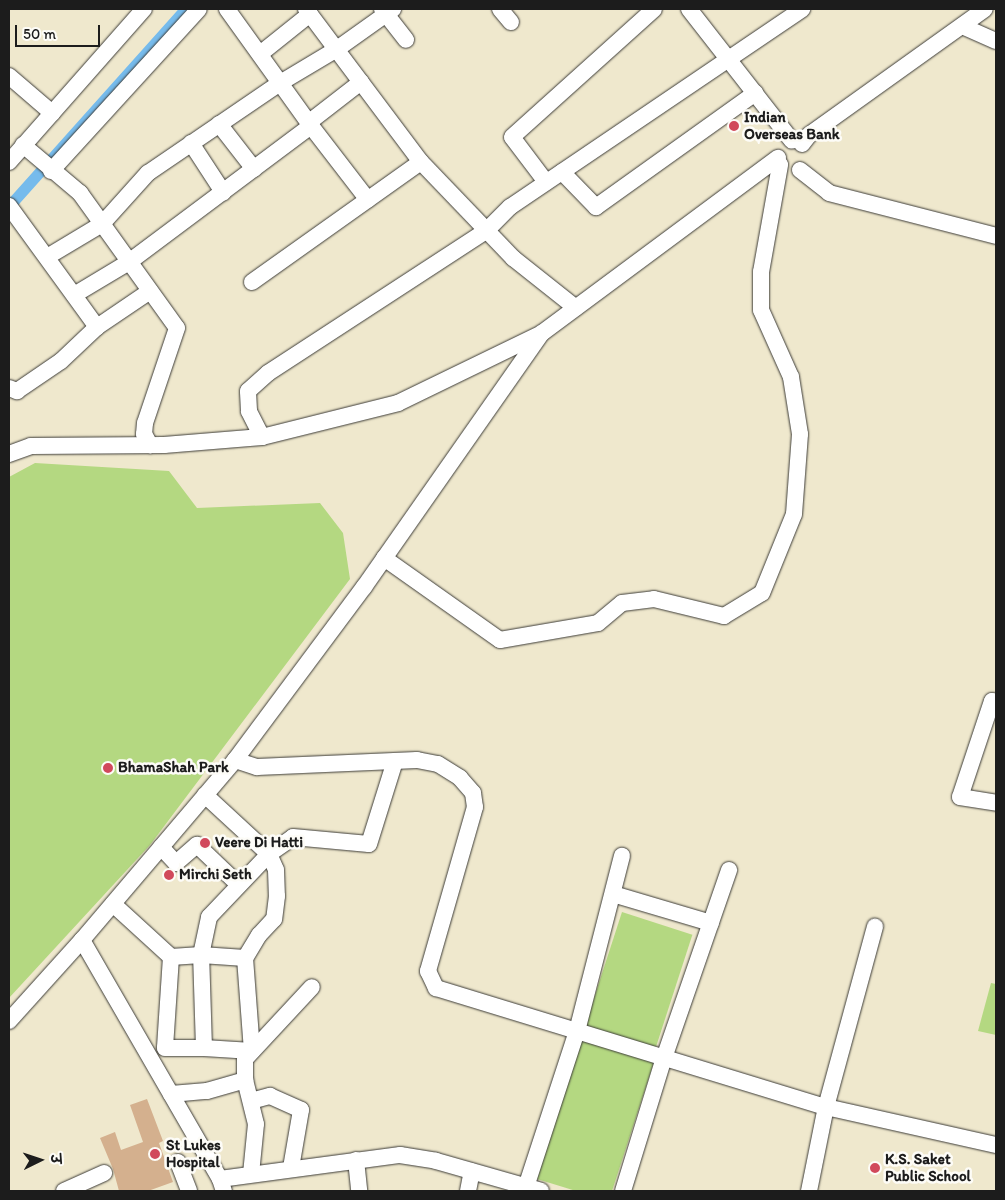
<!DOCTYPE html>
<html>
<head>
<meta charset="utf-8">
<style>
  body { margin:0 }
  #map { position:relative; width:1005px; height:1200px; overflow:hidden; background:#efe8cd; font-family:Itim,"Playpen Sans Deva",sans-serif }
  div>[style] { position:absolute }
  [style*='--x'] { left:calc(var(--x)*1px); top:calc(var(--y)*1px); width:calc(var(--w)*1px); rotate:calc(var(--a)*1deg) }
  .green>* { inset:0; background:#b4d881; transform-origin:0 0 }
  .canal>* { height:11px; margin:-5.5px; padding:0 5.5px; transform-origin:5.5px; border-radius:5.5px; background:#76bbec }
  .building>* { inset:0; background:#d4b08e }
  .roads { filter:drop-shadow(0 0 1px #3c3b37) drop-shadow(0 0 1px #3c3b37) }
  .minor>* { height:16px; margin:-8px; padding:0 8px; transform-origin:8px; border-radius:8px; background:#fff }
  .dots>* { width:14px; height:14px; translate:-50% -50%; box-sizing:border-box; border:2px solid #fdfcf7; border-radius:50% }
  span { translate:-50% -50%; white-space:nowrap; text-align:center; line-height:1.15; -webkit-text-stroke:5px #fdfcf7; paint-order:stroke }
  .poi-label { font-size:15px; color:#1c1c1c; font-weight:700 }
  .left { translate:0 -50%; text-align:left }
  .frame { position:absolute; inset:0; border:10px solid #1c1c1c; pointer-events:none }
  .north { position:absolute; left:15px; top:1135px; width:50px; height:50px; -webkit-text-stroke:4px #fdfcf7; paint-order:stroke; rotate:86deg; font-size:14px; font-weight:700; line-height:20px; text-align:center; color:#1c1c1c }
  .north::after { content:''; display:block; margin:auto; width:18px; height:22px; background:#1c1c1c; clip-path:polygon(50% 0,100% 100%,50% 72%,0 100%) }
  .scale { position:absolute; left:15px; top:25px; width:85px; height:22px; box-sizing:border-box; border:2px solid #1c1c1c; border-top:0; padding-left:6px; font-size:15px; line-height:18px; white-space:nowrap; color:#1c1c1c; -webkit-text-stroke:4px #fdfcf7; paint-order:stroke }
</style>
</head>
<body>
<div id="map">
  <div class="green">
    <div style="clip-path:polygon(35px 463px,169px 471px,197px 508px,320px 503px,343px 533px,350px 579px,150px 845px,9px 998px,9px 477px)"></div>
    <div style="left:622px;top:912px;width:74px;height:120px;rotate:18deg"></div>
    <div style="clip-path:polygon(991px 983px,996px 984px,996px 1035px,978px 1031px)"></div>
    <div style="clip-path:polygon(581px 1040px,654px 1062px,612px 1191px,576px 1191px,537px 1179px)"></div>
  </div>
  <div class="canal">
    <div style="--x:9;--y:206;--w:264;--a:-48.2"></div>
  </div>
  <div class="building">
    <div style="clip-path:polygon(147px 1099px,163px 1141px,159px 1143px,173px 1182px,148px 1191px,119px 1191px,113px 1169px,100px 1138px,115px 1132px,121px 1150px,143px 1142px,130px 1105px)"></div>
  </div>
  <div class="roads">
    <div class="minor">
      <div style="--x:306;--y:9;--w:191;--a:53.1"></div>
      <div style="--x:421;--y:162;--w:133;--a:46.2"></div>
      <div style="--x:513;--y:258;--w:80;--a:38.4"></div>
      <div style="--x:382;--y:9;--w:39;--a:52"></div>
      <div style="--x:500;--y:9;--w:17;--a:50"></div>
      <div style="--x:689;--y:9;--w:167;--a:52"></div>
      <div style="--x:962;--y:26;--w:37;--a:24"></div>
      <div style="--x:260;--y:54;--w:64;--a:-38.7"></div>
      <div style="--x:9;--y:76;--w:57;--a:40.7"></div>
      <div style="--x:361;--y:82;--w:62;--a:142.2"></div>
      <div style="--x:312;--y:120;--w:6;--a:99"></div>
      <div style="--x:311;--y:126;--w:93;--a:52.4"></div>
      <div style="--x:219;--y:124;--w:57;--a:52.1"></div>
      <div style="--x:191;--y:143;--w:59;--a:56.9"></div>
      <div style="--x:802;--y:144;--w:11;--a:-52"></div>
      <div style="--x:809;--y:135;--w:216;--a:-35.6"></div>
      <div style="--x:23;--y:145;--w:75;--a:40.1"></div>
      <div style="--x:80;--y:193;--w:166;--a:54.3"></div>
      <div style="--x:177;--y:328;--w:100;--a:108.6"></div>
      <div style="--x:145;--y:423;--w:11;--a:95"></div>
      <div style="--x:144;--y:434;--w:13;--a:61"></div>
      <div style="--x:9;--y:162;--w:204;--a:-48.6"></div>
      <div style="--x:800;--y:170;--w:37;--a:38"></div>
      <div style="--x:829;--y:193;--w:172;--a:14.4"></div>
      <div style="--x:51;--y:171;--w:219;--a:-47.6"></div>
      <div style="--x:562;--y:172;--w:49;--a:45.8"></div>
      <div style="--x:596;--y:207;--w:196;--a:-35.6"></div>
      <div style="--x:546;--y:182;--w:56;--a:-127.1"></div>
      <div style="--x:512;--y:137;--w:191;--a:-42"></div>
      <div style="--x:9;--y:206;--w:150;--a:54"></div>
      <div style="--x:47;--y:257;--w:64;--a:-31"></div>
      <div style="--x:102;--y:224;--w:69;--a:-48"></div>
      <div style="--x:148;--y:173;--w:160;--a:-34.3"></div>
      <div style="--x:280;--y:83;--w:66;--a:-30.8"></div>
      <div style="--x:337;--y:49;--w:69;--a:-35.5"></div>
      <div style="--x:252;--y:282;--w:207;--a:-35.4"></div>
      <div style="--x:74;--y:295;--w:64;--a:-31"></div>
      <div style="--x:129;--y:262;--w:227;--a:-36.8"></div>
      <div style="--x:311;--y:126;--w:144;--a:-125.7"></div>
      <div style="--x:9;--y:388;--w:9;--a:21"></div>
      <div style="--x:17;--y:391;--w:53;--a:-34.3"></div>
      <div style="--x:61;--y:361;--w:50;--a:-43.4"></div>
      <div style="--x:97;--y:327;--w:64;--a:-34.2"></div>
      <div style="--x:262;--y:437;--w:29;--a:-117"></div>
      <div style="--x:249;--y:411;--w:20;--a:-93"></div>
      <div style="--x:248;--y:391;--w:27;--a:-42"></div>
      <div style="--x:268;--y:373;--w:260;--a:-33.1"></div>
      <div style="--x:486;--y:231;--w:34;--a:-45"></div>
      <div style="--x:510;--y:207;--w:353;--a:-34.1"></div>
      <div style="--x:9;--y:454;--w:23;--a:-20"></div>
      <div style="--x:31;--y:446;--w:133;--a:-0.4"></div>
      <div style="--x:164;--y:445;--w:98;--a:-4.7"></div>
      <div style="--x:262;--y:437;--w:140;--a:-14"></div>
      <div style="--x:398;--y:403;--w:160;--a:-25.9"></div>
      <div style="--x:542;--y:333;--w:294;--a:-36.6"></div>
      <div style="--x:384;--y:558;--w:142;--a:35.3"></div>
      <div style="--x:500;--y:640;--w:99;--a:-9.8"></div>
      <div style="--x:598;--y:623;--w:31;--a:-40"></div>
      <div style="--x:622;--y:603;--w:32;--a:-7"></div>
      <div style="--x:654;--y:599;--w:72;--a:13.7"></div>
      <div style="--x:724;--y:616;--w:44;--a:-31.2"></div>
      <div style="--x:762;--y:593;--w:85;--a:-67.9"></div>
      <div style="--x:794;--y:514;--w:80;--a:-85.7"></div>
      <div style="--x:800;--y:434;--w:58;--a:-99"></div>
      <div style="--x:791;--y:377;--w:73;--a:-114.1"></div>
      <div style="--x:761;--y:310;--w:38;--a:-90"></div>
      <div style="--x:761;--y:272;--w:109;--a:-79.9"></div>
      <div style="--x:996;--y:702;--w:4;--a:-166"></div>
      <div style="--x:992;--y:701;--w:101;--a:108.4"></div>
      <div style="--x:960;--y:797;--w:36;--a:9"></div>
      <div style="--x:235;--y:760;--w:23;--a:18"></div>
      <div style="--x:257;--y:767;--w:160;--a:-2.5"></div>
      <div style="--x:417;--y:760;--w:21;--a:11"></div>
      <div style="--x:438;--y:764;--w:26;--a:32"></div>
      <div style="--x:460;--y:778;--w:20;--a:49"></div>
      <div style="--x:473;--y:793;--w:14;--a:82"></div>
      <div style="--x:475;--y:807;--w:171;--a:106"></div>
      <div style="--x:428;--y:971;--w:19;--a:65"></div>
      <div style="--x:436;--y:988;--w:408;--a:17"></div>
      <div style="--x:826;--y:1107;--w:174;--a:12.6"></div>
      <div style="--x:205;--y:795;--w:87;--a:42.7"></div>
      <div style="--x:269;--y:854;--w:29;--a:-35"></div>
      <div style="--x:293;--y:837;--w:76;--a:5.3"></div>
      <div style="--x:369;--y:844;--w:87;--a:-72.6"></div>
      <div style="--x:161;--y:847;--w:22;--a:47"></div>
      <div style="--x:176;--y:863;--w:28;--a:-41"></div>
      <div style="--x:197;--y:845;--w:58;--a:43.6"></div>
      <div style="--x:613;--y:894;--w:102;--a:16.5"></div>
      <div style="--x:113;--y:904;--w:79;--a:42.4"></div>
      <div style="--x:171;--y:957;--w:30;--a:-4"></div>
      <div style="--x:201;--y:955;--w:39;--a:-78"></div>
      <div style="--x:209;--y:917;--w:87;--a:-46.4"></div>
      <div style="--x:269;--y:854;--w:17;--a:66"></div>
      <div style="--x:276;--y:870;--w:26;--a:88"></div>
      <div style="--x:277;--y:896;--w:23;--a:97"></div>
      <div style="--x:274;--y:919;--w:22;--a:133"></div>
      <div style="--x:259;--y:935;--w:27;--a:121"></div>
      <div style="--x:82;--y:940;--w:276;--a:60"></div>
      <div style="--x:220;--y:1179;--w:13;--a:72"></div>
      <div style="--x:201;--y:955;--w:44;--a:3.9"></div>
      <div style="--x:245;--y:958;--w:93;--a:85.7"></div>
      <div style="--x:252;--y:1051;--w:48;--a:-176.4"></div>
      <div style="--x:204;--y:1048;--w:93;--a:-91.8"></div>
      <div style="--x:171;--y:957;--w:91;--a:93.8"></div>
      <div style="--x:165;--y:1048;--w:39;--a:0"></div>
      <div style="--x:9;--y:1021;--w:109;--a:-48"></div>
      <div style="--x:82;--y:940;--w:236;--a:-49.6"></div>
      <div style="--x:235;--y:760;--w:216;--a:-53.3"></div>
      <div style="--x:364;--y:587;--w:310;--a:-55"></div>
      <div style="--x:171;--y:1094;--w:36;--a:-5"></div>
      <div style="--x:207;--y:1091;--w:40;--a:-16"></div>
      <div style="--x:251;--y:1101;--w:20;--a:-15"></div>
      <div style="--x:270;--y:1096;--w:34;--a:24"></div>
      <div style="--x:301;--y:1110;--w:59;--a:99.8"></div>
      <div style="--x:356;--y:1160;--w:31;--a:84"></div>
      <div style="--x:178;--y:1162;--w:31;--a:69"></div>
      <div style="--x:251;--y:1174;--w:50;--a:-84.3"></div>
      <div style="--x:256;--y:1124;--w:45;--a:-104"></div>
      <div style="--x:245;--y:1080;--w:21;--a:-90"></div>
      <div style="--x:245;--y:1059;--w:98;--a:-47.1"></div>
      <div style="--x:220;--y:1179;--w:182;--a:-7.6"></div>
      <div style="--x:400;--y:1155;--w:36;--a:9"></div>
      <div style="--x:436;--y:1161;--w:109;--a:15.9"></div>
      <div style="--x:526;--y:1187;--w:164;--a:-71.9"></div>
      <div style="--x:577;--y:1031;--w:181;--a:-75.6"></div>
      <div style="--x:64;--y:1191;--w:44;--a:-24.2"></div>
      <div style="--x:468;--y:1191;--w:20;--a:-79"></div>
      <div style="--x:623;--y:1191;--w:139;--a:-72.9"></div>
      <div style="--x:664;--y:1058;--w:199;--a:-70.9"></div>
      <div style="--x:809;--y:1191;--w:86;--a:-78.6"></div>
      <div style="--x:826;--y:1107;--w:187;--a:-74.8"></div>
    </div>
  </div>
  <div class="dots">
    <div style="left:734px;top:126px;background:#d1495b"></div>
    <div style="left:108px;top:768px;background:#d1495b"></div>
    <div style="left:205px;top:843px;background:#d1495b"></div>
    <div style="left:169px;top:875px;background:#d1495b"></div>
    <div style="left:155px;top:1154px;background:#d1495b"></div>
    <div style="left:875px;top:1168px;background:#d1495b"></div>
  </div>
  <div class="poi-label">
    <span class="left" style="left:744px;top:126px">Indian<br>Overseas Bank</span>
    <span class="left" style="left:118px;top:768px">BhamaShah Park</span>
    <span class="left" style="left:215px;top:843px">Veere Di Hatti</span>
    <span class="left" style="left:179px;top:875px">Mirchi Seth</span>
    <span class="left" style="left:166px;top:1154px">St Lukes<br>Hospital</span>
    <span class="left" style="left:885px;top:1168px">K.S. Saket<br>Public School</span>
  </div>
  <div class="frame"></div>
  <div class="north">उ</div>
  <div class="scale">50 m</div>
</div>
</body>
</html>
